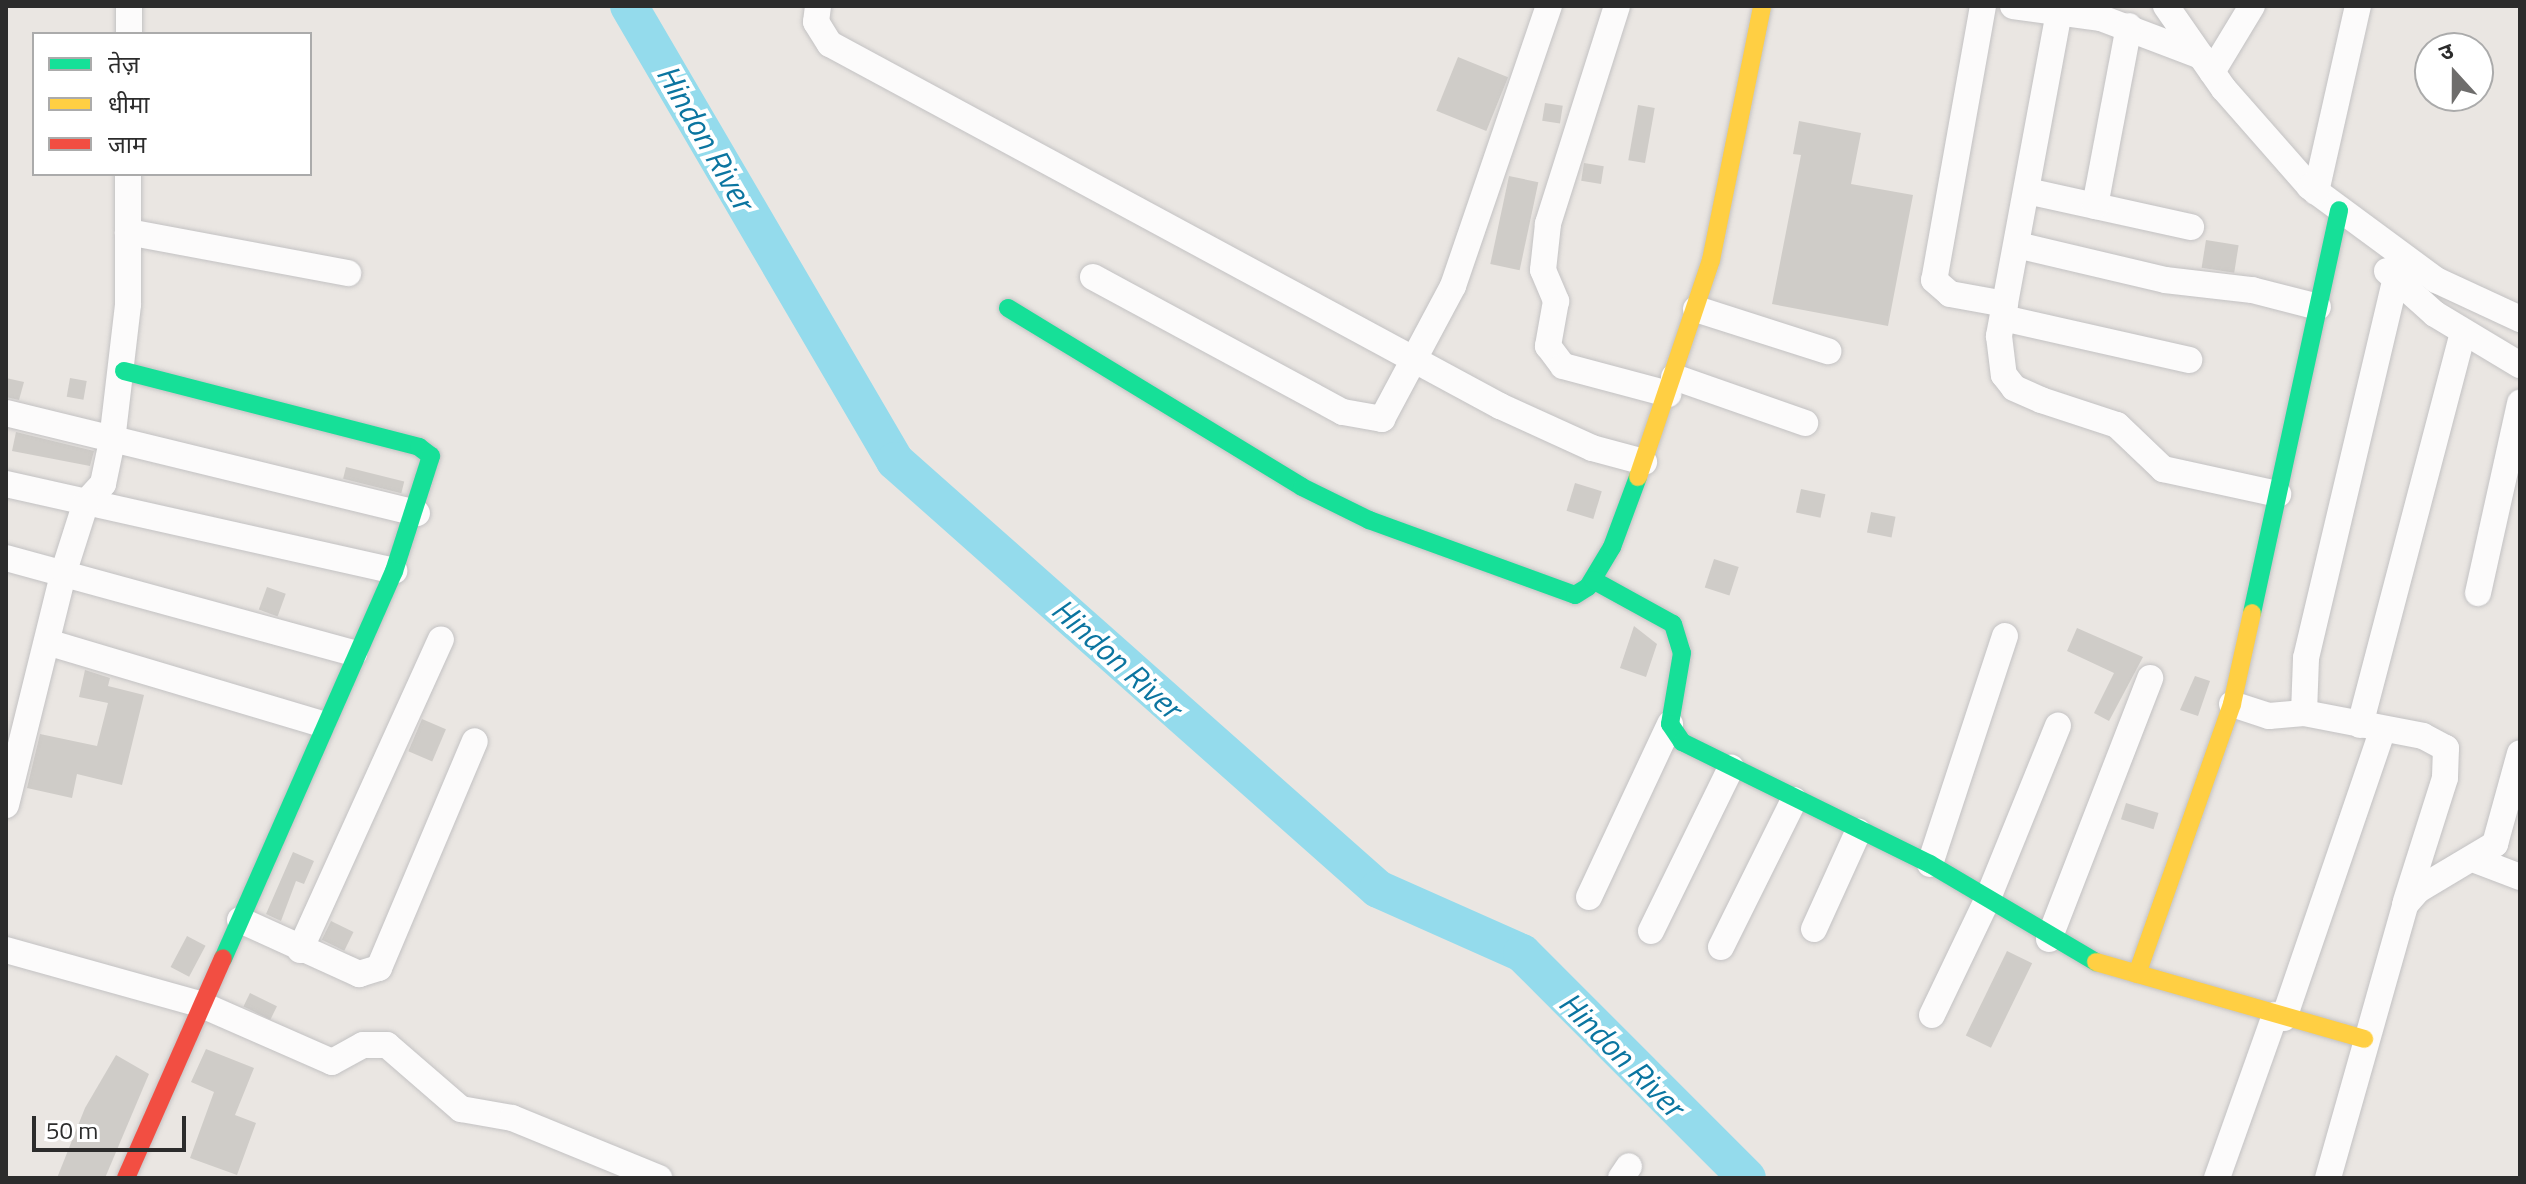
<!DOCTYPE html>
<html>
<head>
<meta charset="utf-8">
<style>
  body { margin:0 }
  #map { position:relative; width:2526px; height:1184px; overflow:hidden; background:#eae6e2; font-family:"Titillium Web","Noto Sans Devanagari",sans-serif }
  div>[style] { position:absolute }
  [style*='--x'] { left:calc(var(--x)*1px); top:calc(var(--y)*1px); width:calc(var(--w)*1px); rotate:calc(var(--a)*1deg) }
  .river>* { height:38px; margin:-19px; padding:0 19px; transform-origin:19px; border-radius:19px; background:#94dbec }
  .building>* { inset:0; background:#cfccc8; transform-origin:0 0 }
  .roads { filter:drop-shadow(0 0 2px #c3c2c3) drop-shadow(0 0 2px #c3c2c3) }
  .street>* { height:26px; margin:-13px; padding:0 13px; transform-origin:13px; border-radius:13px; background:#fcfbfb }
  .fast>* { height:18px; margin:-9px; padding:0 9px; transform-origin:9px; border-radius:9px; background:#16e098 }
  .slow>* { height:18px; margin:-9px; padding:0 9px; transform-origin:9px; border-radius:9px; background:#ffcf43 }
  .jam>* { height:18px; margin:-9px; padding:0 9px; transform-origin:9px; border-radius:9px; background:#f24e42 }
  span { translate:-50% -50%; white-space:nowrap; text-align:center; line-height:1.15; -webkit-text-stroke:8px #fff; paint-order:stroke }
  .water-label { font-size:32px; color:#0b75a0; font-style:italic }
  .frame { position:absolute; inset:0; border:8px solid #2c2c2c; pointer-events:none }
  .legend { position:absolute; left:32px; top:32px; width:280px; height:144px; box-sizing:border-box; background:#fff; border:2px solid #ababab; margin:0; padding:10px 14px; list-style:none; font-size:24px; color:#2c2c2c }
  .legend li { display:flex; align-items:center; gap:16px; height:40px }
  .legend b { width:40px; border:2px solid #ababab }
  .north { position:absolute; left:2414px; top:32px; width:80px; height:80px; box-sizing:border-box; background:#fff; border:2px solid #ababab; border-radius:50%; rotate:339deg; font-size:22px; font-weight:700; line-height:32px; text-align:center; color:#2c2c2c }
  .north::after { content:''; display:block; margin:auto; width:28px; height:36px; background:#6e6d6c; clip-path:polygon(50% 0,100% 100%,50% 72%,0 100%) }
  .scale { position:absolute; left:32px; top:1116px; width:154px; height:36px; box-sizing:border-box; border:4px solid #2c2c2c; border-top:0; padding-left:10px; font-size:24px; line-height:28px; white-space:nowrap; color:#2c2c2c; -webkit-text-stroke:6px #fff; paint-order:stroke }
</style>
</head>
<body>
<div id="map">
  <div class="river">
    <div style="--x:629;--y:6;--w:527;--a:59.69"></div>
    <div style="--x:895;--y:461;--w:645;--a:41.55"></div>
    <div style="--x:1378;--y:889;--w:158;--a:24"></div>
    <div style="--x:1522;--y:953;--w:318;--a:45"></div>
  </div>
  <div class="building">
    <div style="left:1458px;top:57px;width:54px;height:58px;rotate:22deg"></div>
    <div style="left:1545px;top:103px;width:18px;height:18px;rotate:9deg"></div>
    <div style="left:1638px;top:105px;width:17px;height:56px;rotate:10deg"></div>
    <div style="clip-path:polygon(1799px 121px,1861px 133px,1851px 184px,1913px 195px,1888px 326px,1772px 304px,1801px 155px,1793px 154px)"></div>
    <div style="left:1584px;top:163px;width:20px;height:18px;rotate:9deg"></div>
    <div style="left:1509px;top:176px;width:30px;height:90px;rotate:12deg"></div>
    <div style="left:2206px;top:240px;width:33px;height:28px;rotate:9deg"></div>
    <div style="clip-path:polygon(6px 378px,24px 382px,19px 400px,6px 397px)"></div>
    <div style="left:70px;top:378px;width:17px;height:19px;rotate:10deg"></div>
    <div style="clip-path:polygon(16px 432px,94px 451px,90px 466px,12px 451px)"></div>
    <div style="left:346px;top:467px;width:60px;height:12px;rotate:14deg"></div>
    <div style="left:1575px;top:483px;width:28px;height:29px;rotate:17deg"></div>
    <div style="left:1801px;top:489px;width:25px;height:24px;rotate:12deg"></div>
    <div style="left:1871px;top:512px;width:25px;height:21px;rotate:11deg"></div>
    <div style="left:1714px;top:559px;width:26px;height:30px;rotate:18deg"></div>
    <div style="left:267px;top:587px;width:20px;height:24px;rotate:20deg"></div>
    <div style="clip-path:polygon(1634px 626px,1657px 644px,1646px 677px,1620px 668px)"></div>
    <div style="clip-path:polygon(2077px 628px,2143px 657px,2109px 721px,2094px 713px,2114px 673px,2067px 651px)"></div>
    <div style="clip-path:polygon(85px 670px,110px 678px,108px 686px,144px 695px,122px 785px,77px 774px,72px 798px,27px 788px,40px 734px,97px 746px,108px 703px,79px 697px)"></div>
    <div style="clip-path:polygon(2195px 676px,2210px 681px,2198px 716px,2180px 710px)"></div>
    <div style="left:422px;top:719px;width:26px;height:35px;rotate:23deg"></div>
    <div style="left:2126px;top:803px;width:34px;height:17px;rotate:17deg"></div>
    <div style="clip-path:polygon(293px 852px,314px 861px,304px 884px,296px 881px,281px 921px,266px 914px)"></div>
    <div style="left:331px;top:921px;width:25px;height:21px;rotate:26deg"></div>
    <div style="left:187px;top:936px;width:21px;height:35px;rotate:28deg"></div>
    <div style="left:2007px;top:951px;width:28px;height:94px;rotate:26deg"></div>
    <div style="left:250px;top:993px;width:30px;height:15px;rotate:26deg"></div>
    <div style="clip-path:polygon(206px 1049px,254px 1068px,235px 1115px,256px 1123px,237px 1175px,190px 1158px,214px 1092px,191px 1082px)"></div>
    <div style="clip-path:polygon(116px 1055px,149px 1074px,105px 1178px,57px 1178px,85px 1108px)"></div>
  </div>
  <div class="roads">
    <div class="street">
      <div style="--x:818;--y:6;--w:16;--a:97"></div>
      <div style="--x:816;--y:22;--w:26;--a:58"></div>
      <div style="--x:830;--y:44;--w:762;--a:28.38"></div>
      <div style="--x:1500;--y:406;--w:101;--a:24.5"></div>
      <div style="--x:1592;--y:448;--w:54;--a:15.1"></div>
      <div style="--x:1617;--y:6;--w:229;--a:107.6"></div>
      <div style="--x:1548;--y:224;--w:46;--a:96.2"></div>
      <div style="--x:1543;--y:270;--w:34;--a:67"></div>
      <div style="--x:1556;--y:301;--w:46;--a:100.1"></div>
      <div style="--x:1548;--y:346;--w:25;--a:53"></div>
      <div style="--x:1563;--y:366;--w:109;--a:14.9"></div>
      <div style="--x:1983;--y:6;--w:278;--a:100.1"></div>
      <div style="--x:1934;--y:280;--w:21;--a:41"></div>
      <div style="--x:1950;--y:294;--w:56;--a:10.3"></div>
      <div style="--x:2013;--y:6;--w:89;--a:7.8"></div>
      <div style="--x:2101;--y:18;--w:107;--a:20.8"></div>
      <div style="--x:2166;--y:6;--w:101;--a:55.1"></div>
      <div style="--x:2224;--y:89;--w:130;--a:48.7"></div>
      <div style="--x:2310;--y:187;--w:157;--a:36.4"></div>
      <div style="--x:2436;--y:280;--w:93;--a:24.9"></div>
      <div style="--x:2059;--y:12;--w:330;--a:100.5"></div>
      <div style="--x:1999;--y:336;--w:39;--a:83"></div>
      <div style="--x:2004;--y:375;--w:16;--a:52"></div>
      <div style="--x:2014;--y:388;--w:30;--a:24"></div>
      <div style="--x:2041;--y:400;--w:80;--a:18.2"></div>
      <div style="--x:2117;--y:425;--w:64;--a:43.7"></div>
      <div style="--x:2163;--y:469;--w:118;--a:12.3"></div>
      <div style="--x:129;--y:34;--w:28;--a:-90"></div>
      <div style="--x:2212;--y:72;--w:77;--a:-58.8"></div>
      <div style="--x:2027;--y:191;--w:168;--a:12.4"></div>
      <div style="--x:2316;--y:192;--w:191;--a:-77.3"></div>
      <div style="--x:2095;--y:206;--w:183;--a:-79.3"></div>
      <div style="--x:128;--y:232;--w:224;--a:10.6"></div>
      <div style="--x:2017;--y:245;--w:152;--a:13.3"></div>
      <div style="--x:2165;--y:280;--w:88;--a:6.6"></div>
      <div style="--x:2252;--y:290;--w:68;--a:14.4"></div>
      <div style="--x:2387;--y:271;--w:64;--a:41.9"></div>
      <div style="--x:2435;--y:314;--w:99;--a:31"></div>
      <div style="--x:1093;--y:277;--w:284;--a:28.4"></div>
      <div style="--x:1343;--y:412;--w:40;--a:10"></div>
      <div style="--x:1382;--y:419;--w:151;--a:-61.9"></div>
      <div style="--x:1453;--y:286;--w:296;--a:-71.1"></div>
      <div style="--x:1696;--y:309;--w:139;--a:17.7"></div>
      <div style="--x:2003;--y:318;--w:191;--a:12.7"></div>
      <div style="--x:1674;--y:377;--w:139;--a:19.3"></div>
      <div style="--x:6;--y:413;--w:423;--a:13.7"></div>
      <div style="--x:6;--y:484;--w:398;--a:12.6"></div>
      <div style="--x:6;--y:558;--w:361;--a:15.3"></div>
      <div style="--x:2478;--y:593;--w:195;--a:-77.5"></div>
      <div style="--x:47;--y:642;--w:287;--a:16.6"></div>
      <div style="--x:2232;--y:704;--w:39;--a:18"></div>
      <div style="--x:2269;--y:716;--w:35;--a:-5"></div>
      <div style="--x:2304;--y:713;--w:121;--a:10.9"></div>
      <div style="--x:2423;--y:736;--w:26;--a:28"></div>
      <div style="--x:2446;--y:748;--w:30;--a:92"></div>
      <div style="--x:2445;--y:778;--w:129;--a:107.6"></div>
      <div style="--x:2304;--y:713;--w:55;--a:-87.9"></div>
      <div style="--x:2306;--y:658;--w:386;--a:-76.7"></div>
      <div style="--x:2360;--y:725;--w:405;--a:-75.3"></div>
      <div style="--x:6;--y:805;--w:241;--a:-76.1"></div>
      <div style="--x:64;--y:571;--w:72;--a:-72.3"></div>
      <div style="--x:86;--y:502;--w:25;--a:-47"></div>
      <div style="--x:103;--y:484;--w:44;--a:-78.2"></div>
      <div style="--x:112;--y:441;--w:138;--a:-83.3"></div>
      <div style="--x:128;--y:304;--w:130;--a:-90"></div>
      <div style="--x:2473;--y:859;--w:50;--a:21"></div>
      <div style="--x:1930;--y:864;--w:240;--a:-71.8"></div>
      <div style="--x:1589;--y:897;--w:191;--a:-64.9"></div>
      <div style="--x:240;--y:920;--w:131;--a:24.4"></div>
      <div style="--x:359;--y:974;--w:21;--a:-17"></div>
      <div style="--x:379;--y:968;--w:246;--a:-67.1"></div>
      <div style="--x:1814;--y:929;--w:107;--a:-65.6"></div>
      <div style="--x:1651;--y:931;--w:182;--a:-63.9"></div>
      <div style="--x:2049;--y:939;--w:280;--a:-68.8"></div>
      <div style="--x:1721;--y:947;--w:164;--a:-63.6"></div>
      <div style="--x:6;--y:950;--w:201;--a:15.6"></div>
      <div style="--x:200;--y:1004;--w:144;--a:23.7"></div>
      <div style="--x:332;--y:1062;--w:35;--a:-29"></div>
      <div style="--x:363;--y:1045;--w:24;--a:0"></div>
      <div style="--x:387;--y:1045;--w:98;--a:40.9"></div>
      <div style="--x:461;--y:1109;--w:52;--a:10"></div>
      <div style="--x:512;--y:1118;--w:159;--a:22.2"></div>
      <div style="--x:300;--y:950;--w:341;--a:-65.6"></div>
      <div style="--x:1932;--y:1015;--w:130;--a:-64.4"></div>
      <div style="--x:1988;--y:898;--w:186;--a:-67.9"></div>
      <div style="--x:2284;--y:1018;--w:305;--a:-71.1"></div>
      <div style="--x:1621;--y:1178;--w:14;--a:-56"></div>
      <div style="--x:2217;--y:1178;--w:173;--a:-70.4"></div>
      <div style="--x:2328;--y:1178;--w:284;--a:-74.2"></div>
      <div style="--x:2405;--y:905;--w:20;--a:-49"></div>
      <div style="--x:2418;--y:890;--w:90;--a:-30.9"></div>
      <div style="--x:2495;--y:844;--w:94;--a:-74.6"></div>
    </div>
    <div class="fast">
      <div style="--x:1008;--y:308;--w:344;--a:31.3"></div>
      <div style="--x:1302;--y:487;--w:75;--a:26.2"></div>
      <div style="--x:1369;--y:520;--w:219;--a:20"></div>
      <div style="--x:1575;--y:595;--w:15;--a:-32"></div>
      <div style="--x:1588;--y:587;--w:47;--a:-59"></div>
      <div style="--x:1612;--y:547;--w:75;--a:-69.6"></div>
      <div style="--x:124;--y:371;--w:305;--a:14.4"></div>
      <div style="--x:419;--y:447;--w:15;--a:37"></div>
      <div style="--x:431;--y:456;--w:121;--a:107.8"></div>
      <div style="--x:394;--y:571;--w:423;--a:113.8"></div>
      <div style="--x:1593;--y:580;--w:91;--a:28.8"></div>
      <div style="--x:1673;--y:624;--w:30;--a:73"></div>
      <div style="--x:1682;--y:653;--w:72;--a:99.6"></div>
      <div style="--x:1670;--y:724;--w:22;--a:56"></div>
      <div style="--x:1682;--y:742;--w:276;--a:26.2"></div>
      <div style="--x:1930;--y:864;--w:193;--a:30.6"></div>
      <div style="--x:2252;--y:613;--w:412;--a:-77.8"></div>
    </div>
    <div class="slow">
      <div style="--x:1638;--y:477;--w:229;--a:-71.4"></div>
      <div style="--x:1711;--y:260;--w:259;--a:-78.6"></div>
      <div style="--x:2096;--y:962;--w:279;--a:16"></div>
      <div style="--x:2137;--y:974;--w:286;--a:-70.6"></div>
      <div style="--x:2232;--y:704;--w:93;--a:-77.6"></div>
    </div>
    <div class="jam">
      <div style="--x:126;--y:1178;--w:240;--a:-66.2"></div>
    </div>
  </div>
  <div class="water-label">
    <span style="left:706px;top:137px;rotate:60deg">Hindon River</span>
    <span style="left:1117px;top:658px;rotate:42deg">Hindon River</span>
    <span style="left:1622px;top:1054px;rotate:45deg">Hindon River</span>
  </div>
  <div class="frame"></div>
  <ul class="legend">
  <li><b style="height:10px;background:#16e098"></b>तेज़</li>
  <li><b style="height:10px;background:#ffcf43"></b>धीमा</li>
  <li><b style="height:10px;background:#f24e42"></b>जाम</li>
  </ul>
  <div class="north">उ</div>
  <div class="scale">50 m</div>
</div>
</body>
</html>
